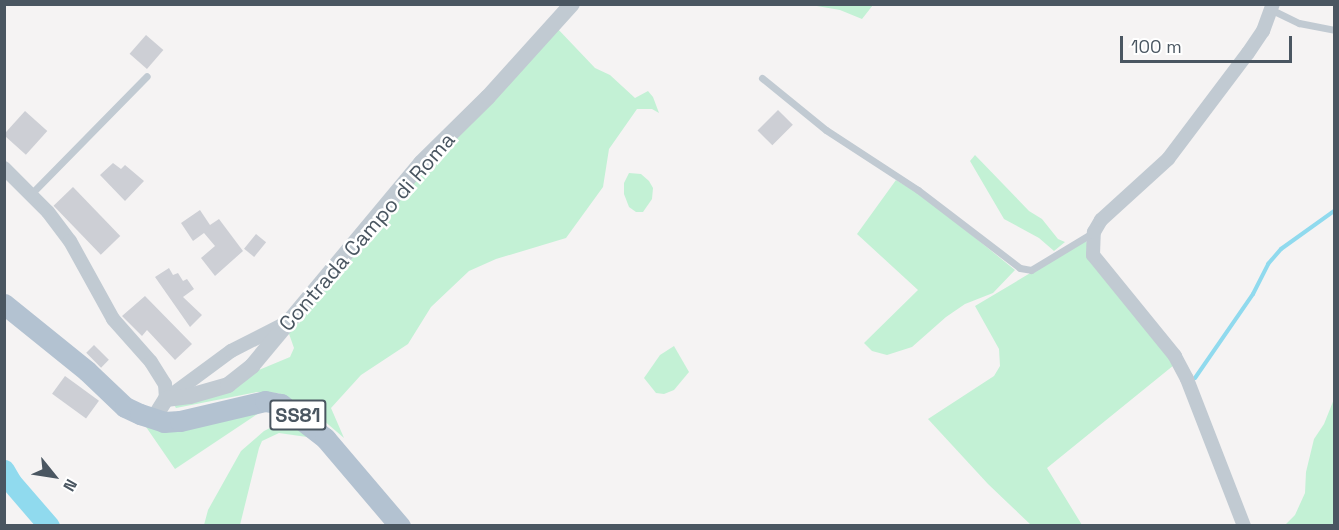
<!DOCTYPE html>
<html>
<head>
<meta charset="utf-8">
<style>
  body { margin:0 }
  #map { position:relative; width:1339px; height:530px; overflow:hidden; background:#f5f3f3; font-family:"Space Grotesk",sans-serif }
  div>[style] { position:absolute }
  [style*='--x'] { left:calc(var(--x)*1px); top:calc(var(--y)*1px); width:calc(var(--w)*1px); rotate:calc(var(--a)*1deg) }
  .green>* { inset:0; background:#c3f1d5 }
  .stream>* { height:4px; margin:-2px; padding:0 2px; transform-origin:2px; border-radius:2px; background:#90daee }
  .river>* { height:21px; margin:-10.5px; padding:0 10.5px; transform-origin:10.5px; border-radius:10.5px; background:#90daee }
  .building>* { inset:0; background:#cdcfd5; transform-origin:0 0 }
  .service>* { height:7px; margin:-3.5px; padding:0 3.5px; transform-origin:3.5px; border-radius:3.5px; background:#c1cad2 }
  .minor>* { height:14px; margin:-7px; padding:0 7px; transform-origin:7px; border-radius:7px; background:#c1cad2 }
  .tertiary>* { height:16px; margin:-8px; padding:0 8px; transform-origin:8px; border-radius:8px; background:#c1cad2 }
  .primary>* { height:21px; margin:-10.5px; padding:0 10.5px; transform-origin:10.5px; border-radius:10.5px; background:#b3c2d1 }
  span { translate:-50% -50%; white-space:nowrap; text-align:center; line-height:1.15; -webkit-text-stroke:5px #fff; paint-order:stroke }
  .shield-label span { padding:2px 4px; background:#fff; border:2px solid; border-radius:4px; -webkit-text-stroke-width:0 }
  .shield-label { font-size:20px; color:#4a5661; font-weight:700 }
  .street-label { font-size:21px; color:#4a5661 }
  .frame { position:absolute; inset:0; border:6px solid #4a5661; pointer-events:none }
  .north { position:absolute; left:24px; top:446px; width:60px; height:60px; -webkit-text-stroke:4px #fff; paint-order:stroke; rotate:120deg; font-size:16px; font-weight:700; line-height:24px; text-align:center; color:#4a5661 }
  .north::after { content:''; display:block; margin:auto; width:21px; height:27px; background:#4a5661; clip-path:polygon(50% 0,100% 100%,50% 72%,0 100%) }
  .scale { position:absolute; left:1120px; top:36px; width:172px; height:27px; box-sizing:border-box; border:3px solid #4a5661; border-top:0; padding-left:8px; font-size:18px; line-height:21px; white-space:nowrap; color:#4a5661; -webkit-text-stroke:4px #fff; paint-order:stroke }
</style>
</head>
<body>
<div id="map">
  <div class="green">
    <div style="clip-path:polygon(811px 5px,873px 4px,873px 5px,862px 19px,840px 10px)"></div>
    <div style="clip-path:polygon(556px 27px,595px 68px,610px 75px,635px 98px,648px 91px,653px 97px,659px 113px,652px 109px,637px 109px,609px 149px,603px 187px,566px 238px,496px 259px,469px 271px,431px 307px,408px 344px,361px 375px,331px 408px,344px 438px,308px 407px,278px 393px,257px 392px,176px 408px,174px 405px,290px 357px,294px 348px,288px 331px,297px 319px,299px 324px,305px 310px,347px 257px)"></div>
    <div style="clip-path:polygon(975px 155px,1029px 211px,1042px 219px,1058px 239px,1065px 242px,1054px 251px,1039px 238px,1004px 219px,970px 161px)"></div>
    <div style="clip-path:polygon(629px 173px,641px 174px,649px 181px,653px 188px,652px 199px,643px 212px,636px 212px,629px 207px,624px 194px,624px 183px)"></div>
    <div style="clip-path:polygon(896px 180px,926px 198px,1015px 270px,993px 293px,965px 304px,946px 317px,912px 347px,887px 355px,872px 351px,864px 343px,918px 290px,857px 234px)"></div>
    <div style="clip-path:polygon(1086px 240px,1090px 252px,1174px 365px,1047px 468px,1082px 525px,1031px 525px,988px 484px,928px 419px,994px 376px,1000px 366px,999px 349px,975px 306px)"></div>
    <div style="clip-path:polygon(674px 346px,689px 372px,674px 390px,664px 394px,656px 393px,644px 378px,660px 355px)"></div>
    <div style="clip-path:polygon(1334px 399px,1334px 525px,1285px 525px,1295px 515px,1305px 493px,1306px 472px,1314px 439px,1324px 424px)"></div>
    <div style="clip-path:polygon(271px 405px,282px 408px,295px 416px,324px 443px,372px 503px,320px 444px,307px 437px,279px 433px,262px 441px,259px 448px,240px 525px,204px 525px,208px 510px,241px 451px,264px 431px,294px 416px,278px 410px,262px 411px,175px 469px,144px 424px,149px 420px,176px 424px)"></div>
  </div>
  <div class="stream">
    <div style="--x:1195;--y:378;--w:102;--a:-55.4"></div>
    <div style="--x:1253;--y:294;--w:34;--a:-63"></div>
    <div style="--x:1268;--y:264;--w:20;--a:-49"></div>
    <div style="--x:1281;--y:249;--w:65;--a:-35.6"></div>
  </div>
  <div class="river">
    <div style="--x:4;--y:470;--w:14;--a:60"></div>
    <div style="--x:11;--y:482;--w:58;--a:49.2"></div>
  </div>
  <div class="building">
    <div style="left:146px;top:35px;width:23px;height:25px;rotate:41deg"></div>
    <div style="left:778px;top:110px;width:21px;height:29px;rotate:45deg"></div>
    <div style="left:25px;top:111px;width:30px;height:32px;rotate:42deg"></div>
    <div style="clip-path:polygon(113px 163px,121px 169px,125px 165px,144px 181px,125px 201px,100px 175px)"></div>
    <div style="left:73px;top:187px;width:68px;height:27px;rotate:46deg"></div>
    <div style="clip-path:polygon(200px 210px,210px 225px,219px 219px,243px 251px,215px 276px,201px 258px,215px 246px,204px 233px,193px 241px,181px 223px)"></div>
    <div style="left:256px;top:234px;width:13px;height:19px;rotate:39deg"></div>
    <div style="clip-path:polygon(169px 268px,173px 275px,178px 273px,183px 281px,187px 279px,194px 289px,183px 297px,202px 315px,190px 327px,155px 277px)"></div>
    <div style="clip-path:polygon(145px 296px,192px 344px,175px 360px,147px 330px,142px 336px,122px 316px)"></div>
    <div style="left:94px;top:345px;width:21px;height:11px;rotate:45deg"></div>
    <div style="left:65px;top:376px;width:42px;height:22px;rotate:36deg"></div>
  </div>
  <div class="service">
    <div style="--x:1272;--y:10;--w:30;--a:26"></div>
    <div style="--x:1299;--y:23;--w:36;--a:11"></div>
    <div style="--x:762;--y:78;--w:82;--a:39.1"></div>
    <div style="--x:826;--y:130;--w:110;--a:33.1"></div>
    <div style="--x:918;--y:190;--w:128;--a:37.4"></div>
    <div style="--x:1020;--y:268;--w:11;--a:10"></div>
    <div style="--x:1031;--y:270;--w:74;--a:-31.1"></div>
    <div style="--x:31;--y:194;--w:165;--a:-45.5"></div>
  </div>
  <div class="minor">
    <div style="--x:4;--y:168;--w:62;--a:45"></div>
    <div style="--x:48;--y:212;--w:36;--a:53"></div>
    <div style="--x:70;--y:241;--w:89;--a:61.1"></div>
    <div style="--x:113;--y:319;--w:57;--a:48.5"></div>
    <div style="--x:151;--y:362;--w:26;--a:58"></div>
    <div style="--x:165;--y:384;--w:15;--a:86"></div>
    <div style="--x:166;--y:399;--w:81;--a:-36.4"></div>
    <div style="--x:231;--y:351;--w:64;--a:-27"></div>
    <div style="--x:1244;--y:526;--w:158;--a:-111.2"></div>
    <div style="--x:1187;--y:379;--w:26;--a:-118"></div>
    <div style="--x:1175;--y:356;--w:130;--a:-129.1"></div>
    <div style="--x:1093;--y:255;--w:23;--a:-88"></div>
    <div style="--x:1094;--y:232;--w:14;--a:-60"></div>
    <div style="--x:1101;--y:220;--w:91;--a:-42.3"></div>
    <div style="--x:1168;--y:159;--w:133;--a:-53"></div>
    <div style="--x:1248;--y:53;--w:27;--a:-56"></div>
    <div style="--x:1263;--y:31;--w:29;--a:-70"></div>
  </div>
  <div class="tertiary">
    <div style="--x:154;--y:418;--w:22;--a:-58"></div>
    <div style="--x:166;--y:399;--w:24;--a:-7"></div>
    <div style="--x:190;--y:396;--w:40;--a:-16"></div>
    <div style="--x:228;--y:385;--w:31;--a:-38"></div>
    <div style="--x:252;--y:366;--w:264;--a:-50.2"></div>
    <div style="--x:421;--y:163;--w:94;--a:-44.6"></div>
    <div style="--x:488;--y:97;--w:125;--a:-47.9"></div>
  </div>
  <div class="primary">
    <div style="--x:4;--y:304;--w:107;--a:38.9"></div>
    <div style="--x:87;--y:371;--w:52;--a:43.5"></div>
    <div style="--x:125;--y:407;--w:17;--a:25"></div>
    <div style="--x:140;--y:414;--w:25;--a:18"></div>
    <div style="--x:164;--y:422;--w:16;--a:-4"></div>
    <div style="--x:180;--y:421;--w:87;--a:-13.2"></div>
    <div style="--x:265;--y:401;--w:16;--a:11"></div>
    <div style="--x:281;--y:404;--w:56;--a:37.7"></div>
    <div style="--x:325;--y:438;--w:116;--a:49.6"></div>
  </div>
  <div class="shield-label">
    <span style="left:298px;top:415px">SS81</span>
  </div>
  <div class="street-label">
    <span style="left:367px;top:232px;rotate:-49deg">Contrada Campo di Roma</span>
  </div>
  <div class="frame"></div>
  <div class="north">N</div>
  <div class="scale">100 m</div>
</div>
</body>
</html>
